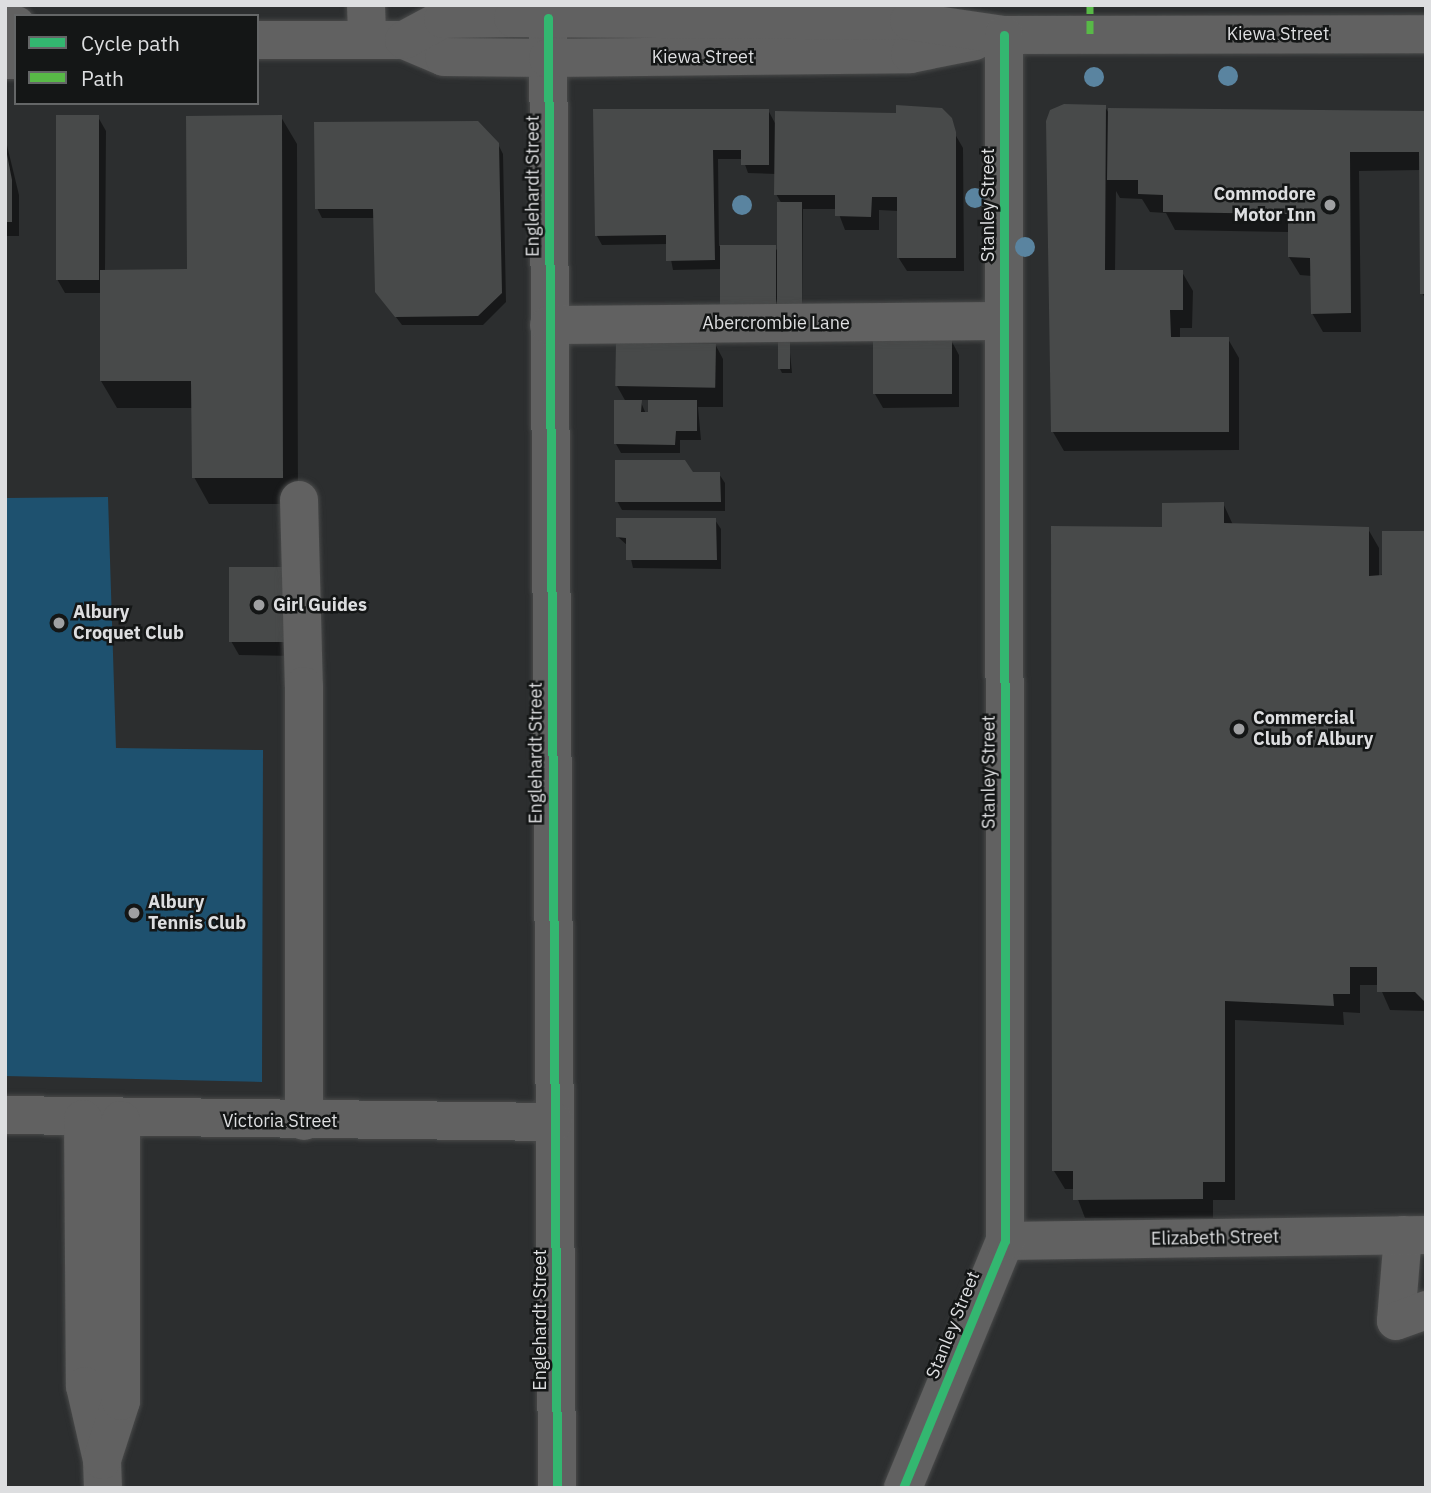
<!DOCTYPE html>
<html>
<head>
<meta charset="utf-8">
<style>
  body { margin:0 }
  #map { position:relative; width:1431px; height:1493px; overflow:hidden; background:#2c2e2f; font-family:"IBM Plex Sans",sans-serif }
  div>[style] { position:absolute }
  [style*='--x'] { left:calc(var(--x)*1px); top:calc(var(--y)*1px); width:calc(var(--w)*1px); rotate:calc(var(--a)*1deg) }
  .green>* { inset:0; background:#1e516f }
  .shadow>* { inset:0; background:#0007 }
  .building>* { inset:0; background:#484a4a; transform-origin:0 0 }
  .roads { filter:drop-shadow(0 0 2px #494a4a) drop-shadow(0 0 2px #494a4a) }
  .minor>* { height:38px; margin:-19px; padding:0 19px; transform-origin:19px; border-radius:19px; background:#616161 }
  .quiet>* { height:7px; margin-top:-3.5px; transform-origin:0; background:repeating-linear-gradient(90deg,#58b947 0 14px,transparent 0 21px) }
  .cycleway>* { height:9px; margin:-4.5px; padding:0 4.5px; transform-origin:4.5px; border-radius:4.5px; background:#33b770 }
  .trees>* { width:20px; height:20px; margin:-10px; border-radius:50%; background:#5a84a0 }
  .dots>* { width:19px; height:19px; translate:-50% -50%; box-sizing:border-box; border:4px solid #141616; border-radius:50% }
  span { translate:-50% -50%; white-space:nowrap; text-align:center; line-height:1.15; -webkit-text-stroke:5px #141616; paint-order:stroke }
  .street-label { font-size:18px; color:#dddee0 }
  .poi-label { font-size:18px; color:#dddee0; font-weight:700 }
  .right { translate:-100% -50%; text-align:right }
  .left { translate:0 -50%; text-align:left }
  .frame { position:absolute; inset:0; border:7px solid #dddee0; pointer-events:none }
  .legend { position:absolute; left:14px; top:14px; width:245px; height:91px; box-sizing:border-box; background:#141616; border:2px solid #646667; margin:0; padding:9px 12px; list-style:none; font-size:21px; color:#dddee0 }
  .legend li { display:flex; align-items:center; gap:14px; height:35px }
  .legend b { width:35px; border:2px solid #646667 }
</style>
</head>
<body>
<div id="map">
  <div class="green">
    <div style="clip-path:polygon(108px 497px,116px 748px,263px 750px,262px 1082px,5px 1076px,5px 498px)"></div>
  </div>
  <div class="shadow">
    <div style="clip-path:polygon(1105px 107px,1110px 115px,1426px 112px,1426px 300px,1422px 293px,1421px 170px,1359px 171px,1361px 332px,1323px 332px,1312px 313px,1312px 276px,1300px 275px,1289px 257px,1289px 232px,1175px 230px,1166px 213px,1150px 212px,1142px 199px,1120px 198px,1116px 191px,1115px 272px,1182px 272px,1193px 291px,1192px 328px,1180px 328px,1180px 339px,1228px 339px,1239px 358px,1239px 450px,1064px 451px,1053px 432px)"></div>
    <div style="clip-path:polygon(evenodd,768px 110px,776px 125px,941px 110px,963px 148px,964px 271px,907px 271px,898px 257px,898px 211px,879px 210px,879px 230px,845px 230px,837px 209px,803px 209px,802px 308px,780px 307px,721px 269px,673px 270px,668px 244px,602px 245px,597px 236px,595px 111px,768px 110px,718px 159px,743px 159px,748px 173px,776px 174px,776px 194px,782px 204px,779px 254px,775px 247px,719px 246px,718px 159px)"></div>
    <div style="clip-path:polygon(98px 117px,106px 131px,105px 271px,189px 271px,281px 117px,297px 144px,298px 504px,209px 504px,194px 477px,193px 408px,117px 408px,101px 381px,101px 293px,65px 293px,57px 279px)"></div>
    <div style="clip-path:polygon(5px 137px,19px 195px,19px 236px,7px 236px,5px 259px)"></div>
    <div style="clip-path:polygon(498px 144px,503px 154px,506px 302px,483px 325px,402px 325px,377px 292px,375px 218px,322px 218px,317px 208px)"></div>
    <div style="clip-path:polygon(951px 340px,959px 355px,959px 407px,883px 408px,875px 394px)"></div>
    <div style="clip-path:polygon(789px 343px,792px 373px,782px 373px,780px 369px)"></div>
    <div style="clip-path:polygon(evenodd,715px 344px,723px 359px,723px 407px,698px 407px,701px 440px,680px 440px,680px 453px,621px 453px,616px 444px,626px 402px,617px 386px,715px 344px,640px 400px,649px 400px,650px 414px,646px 414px,640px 400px)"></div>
    <div style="clip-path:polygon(692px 474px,719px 474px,725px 483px,725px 511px,622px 510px,617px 501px)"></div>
    <div style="clip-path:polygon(1223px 503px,1233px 525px,1368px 529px,1379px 548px,1379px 577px,1426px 532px,1426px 1011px,1390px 1010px,1379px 985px,1360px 985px,1360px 1013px,1343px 1012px,1344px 1025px,1235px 1020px,1235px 1200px,1213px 1200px,1213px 1218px,1085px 1218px,1074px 1189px,1065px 1189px,1054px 1171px,1164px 529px)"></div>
    <div style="clip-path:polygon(715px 520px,721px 529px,721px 569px,633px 568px,628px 546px,618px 537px)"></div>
    <div style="clip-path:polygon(231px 569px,294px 656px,239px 655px,231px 641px)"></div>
  </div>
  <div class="building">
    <div style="clip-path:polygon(1064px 104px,1106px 105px,1105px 270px,1183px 270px,1183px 310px,1170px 310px,1171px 337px,1229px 337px,1229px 432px,1051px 432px,1046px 121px,1050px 110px)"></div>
    <div style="clip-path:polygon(896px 105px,942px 108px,952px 118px,956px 132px,956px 258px,897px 258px,897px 197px,872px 197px,871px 217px,835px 216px,835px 195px,774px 195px,775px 111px,896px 113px)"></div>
    <div style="clip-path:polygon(1108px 108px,1426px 111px,1426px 294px,1420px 294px,1419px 152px,1350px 152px,1351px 313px,1311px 314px,1310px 258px,1288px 257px,1288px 214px,1163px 212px,1163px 195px,1138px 194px,1138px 180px,1107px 180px)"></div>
    <div style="clip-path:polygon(593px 109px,769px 109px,769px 165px,741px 165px,741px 150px,713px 150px,715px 260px,666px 261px,666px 235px,595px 236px)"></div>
    <div style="left:56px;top:115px;width:43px;height:165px"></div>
    <div style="clip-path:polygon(282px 115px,283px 478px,192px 478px,191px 381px,100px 381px,100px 270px,187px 269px,186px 116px)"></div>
    <div style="clip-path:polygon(478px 121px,499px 143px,502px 293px,478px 316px,395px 317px,375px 292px,373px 209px,315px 209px,314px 122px)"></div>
    <div style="clip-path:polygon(5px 144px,12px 180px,12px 222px,5px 222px)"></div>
    <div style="left:777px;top:202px;width:25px;height:102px"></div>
    <div style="left:720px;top:245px;width:56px;height:62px"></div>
    <div style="left:873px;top:339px;width:79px;height:55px"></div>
    <div style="left:616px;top:342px;width:100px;height:44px;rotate:1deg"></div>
    <div style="left:778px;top:342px;width:12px;height:27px"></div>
    <div style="clip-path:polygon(614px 400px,642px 400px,641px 412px,648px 412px,648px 400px,697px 400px,697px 431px,676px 431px,675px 445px,614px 444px)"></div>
    <div style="clip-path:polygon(615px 460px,685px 460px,693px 472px,720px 472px,721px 502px,615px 502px)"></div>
    <div style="clip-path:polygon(1224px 502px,1224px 523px,1369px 527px,1369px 576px,1382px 575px,1382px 531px,1426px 531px,1426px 1003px,1415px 992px,1377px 992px,1377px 967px,1350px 967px,1350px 994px,1333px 994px,1334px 1006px,1225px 1001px,1225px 1182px,1203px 1182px,1203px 1199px,1073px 1200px,1073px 1171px,1052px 1171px,1051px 526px,1162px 527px,1162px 503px)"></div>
    <div style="clip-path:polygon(616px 518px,716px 518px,717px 560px,626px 560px,626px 538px,616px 537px)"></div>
    <div style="left:229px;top:567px;width:59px;height:75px"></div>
  </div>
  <div class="roads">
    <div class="minor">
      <div style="--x:366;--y:5;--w:35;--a:88"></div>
      <div style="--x:548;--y:18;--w:1470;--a:89.65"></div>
      <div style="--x:5;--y:25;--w:11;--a:0"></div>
      <div style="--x:257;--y:40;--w:147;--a:0"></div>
      <div style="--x:404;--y:40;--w:43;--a:23"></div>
      <div style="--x:444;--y:57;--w:104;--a:0.6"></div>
      <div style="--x:548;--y:58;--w:362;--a:-0.6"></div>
      <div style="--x:910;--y:54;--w:66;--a:-11.3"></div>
      <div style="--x:404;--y:40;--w:44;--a:-28.3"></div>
      <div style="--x:443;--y:19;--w:70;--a:-0.8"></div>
      <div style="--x:513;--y:18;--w:396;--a:0.4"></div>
      <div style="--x:909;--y:21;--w:96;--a:8.4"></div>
      <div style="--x:1004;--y:35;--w:422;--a:-0.1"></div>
      <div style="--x:5;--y:60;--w:11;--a:0"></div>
      <div style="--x:549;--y:325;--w:455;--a:-0.5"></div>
      <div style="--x:299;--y:500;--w:186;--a:88.5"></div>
      <div style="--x:304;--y:686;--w:435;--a:90"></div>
      <div style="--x:5;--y:1115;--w:549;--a:0.73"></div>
      <div style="--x:83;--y:1119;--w:267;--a:89.6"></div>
      <div style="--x:85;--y:1386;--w:76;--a:77.1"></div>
      <div style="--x:102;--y:1460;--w:28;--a:88"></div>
      <div style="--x:1403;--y:1235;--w:86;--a:94.7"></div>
      <div style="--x:1396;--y:1321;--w:32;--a:-20"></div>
      <div style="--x:1005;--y:1241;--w:421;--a:-0.8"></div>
      <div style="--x:102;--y:1460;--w:62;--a:-72.1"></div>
      <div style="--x:121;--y:1401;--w:281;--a:-90"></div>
      <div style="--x:903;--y:1488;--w:267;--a:-67.6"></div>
      <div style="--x:1005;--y:1241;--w:1206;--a:-90.05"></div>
    </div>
  </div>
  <div class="quiet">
    <div style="--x:1090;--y:34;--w:29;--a:-90"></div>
  </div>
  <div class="cycleway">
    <div style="--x:548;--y:18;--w:1470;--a:89.65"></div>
    <div style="--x:903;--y:1488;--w:267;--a:-67.6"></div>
    <div style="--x:1005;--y:1241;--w:1206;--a:-90.05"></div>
  </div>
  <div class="trees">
    <div style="left:1228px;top:76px"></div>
    <div style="left:1094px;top:77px"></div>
    <div style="left:975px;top:198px"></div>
    <div style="left:742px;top:205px"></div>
    <div style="left:1025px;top:247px"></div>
  </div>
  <div class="dots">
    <div style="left:1330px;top:205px;background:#9fa0a2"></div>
    <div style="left:259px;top:605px;background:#9fa0a2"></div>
    <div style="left:59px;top:623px;background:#9fa0a2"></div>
    <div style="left:1239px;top:729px;background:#9fa0a2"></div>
    <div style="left:134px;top:913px;background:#9fa0a2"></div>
  </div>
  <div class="street-label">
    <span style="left:1278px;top:34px">Kiewa Street</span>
    <span style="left:703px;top:57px">Kiewa Street</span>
    <span style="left:533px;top:186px;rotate:-90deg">Englehardt Street</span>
    <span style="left:988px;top:205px;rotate:-90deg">Stanley Street</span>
    <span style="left:776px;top:323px">Abercrombie Lane</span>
    <span style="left:536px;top:753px;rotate:-90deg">Englehardt Street</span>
    <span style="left:989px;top:772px;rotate:-90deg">Stanley Street</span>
    <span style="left:280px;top:1121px">Victoria Street</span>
    <span style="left:1215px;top:1238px;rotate:-1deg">Elizabeth Street</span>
    <span style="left:540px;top:1320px;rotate:-90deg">Englehardt Street</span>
    <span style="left:953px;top:1325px;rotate:-68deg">Stanley Street</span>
  </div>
  <div class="poi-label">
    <span class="right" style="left:1316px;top:205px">Commodore<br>Motor Inn</span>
    <span class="left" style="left:273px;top:605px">Girl Guides</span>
    <span class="left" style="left:73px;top:623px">Albury<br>Croquet Club</span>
    <span class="left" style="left:1253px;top:729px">Commercial<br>Club of Albury</span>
    <span class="left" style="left:148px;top:913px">Albury<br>Tennis Club</span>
  </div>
  <div class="frame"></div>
  <ul class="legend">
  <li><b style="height:9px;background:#33b770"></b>Cycle path</li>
  <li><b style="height:9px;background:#58b947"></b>Path</li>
  </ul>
</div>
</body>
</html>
